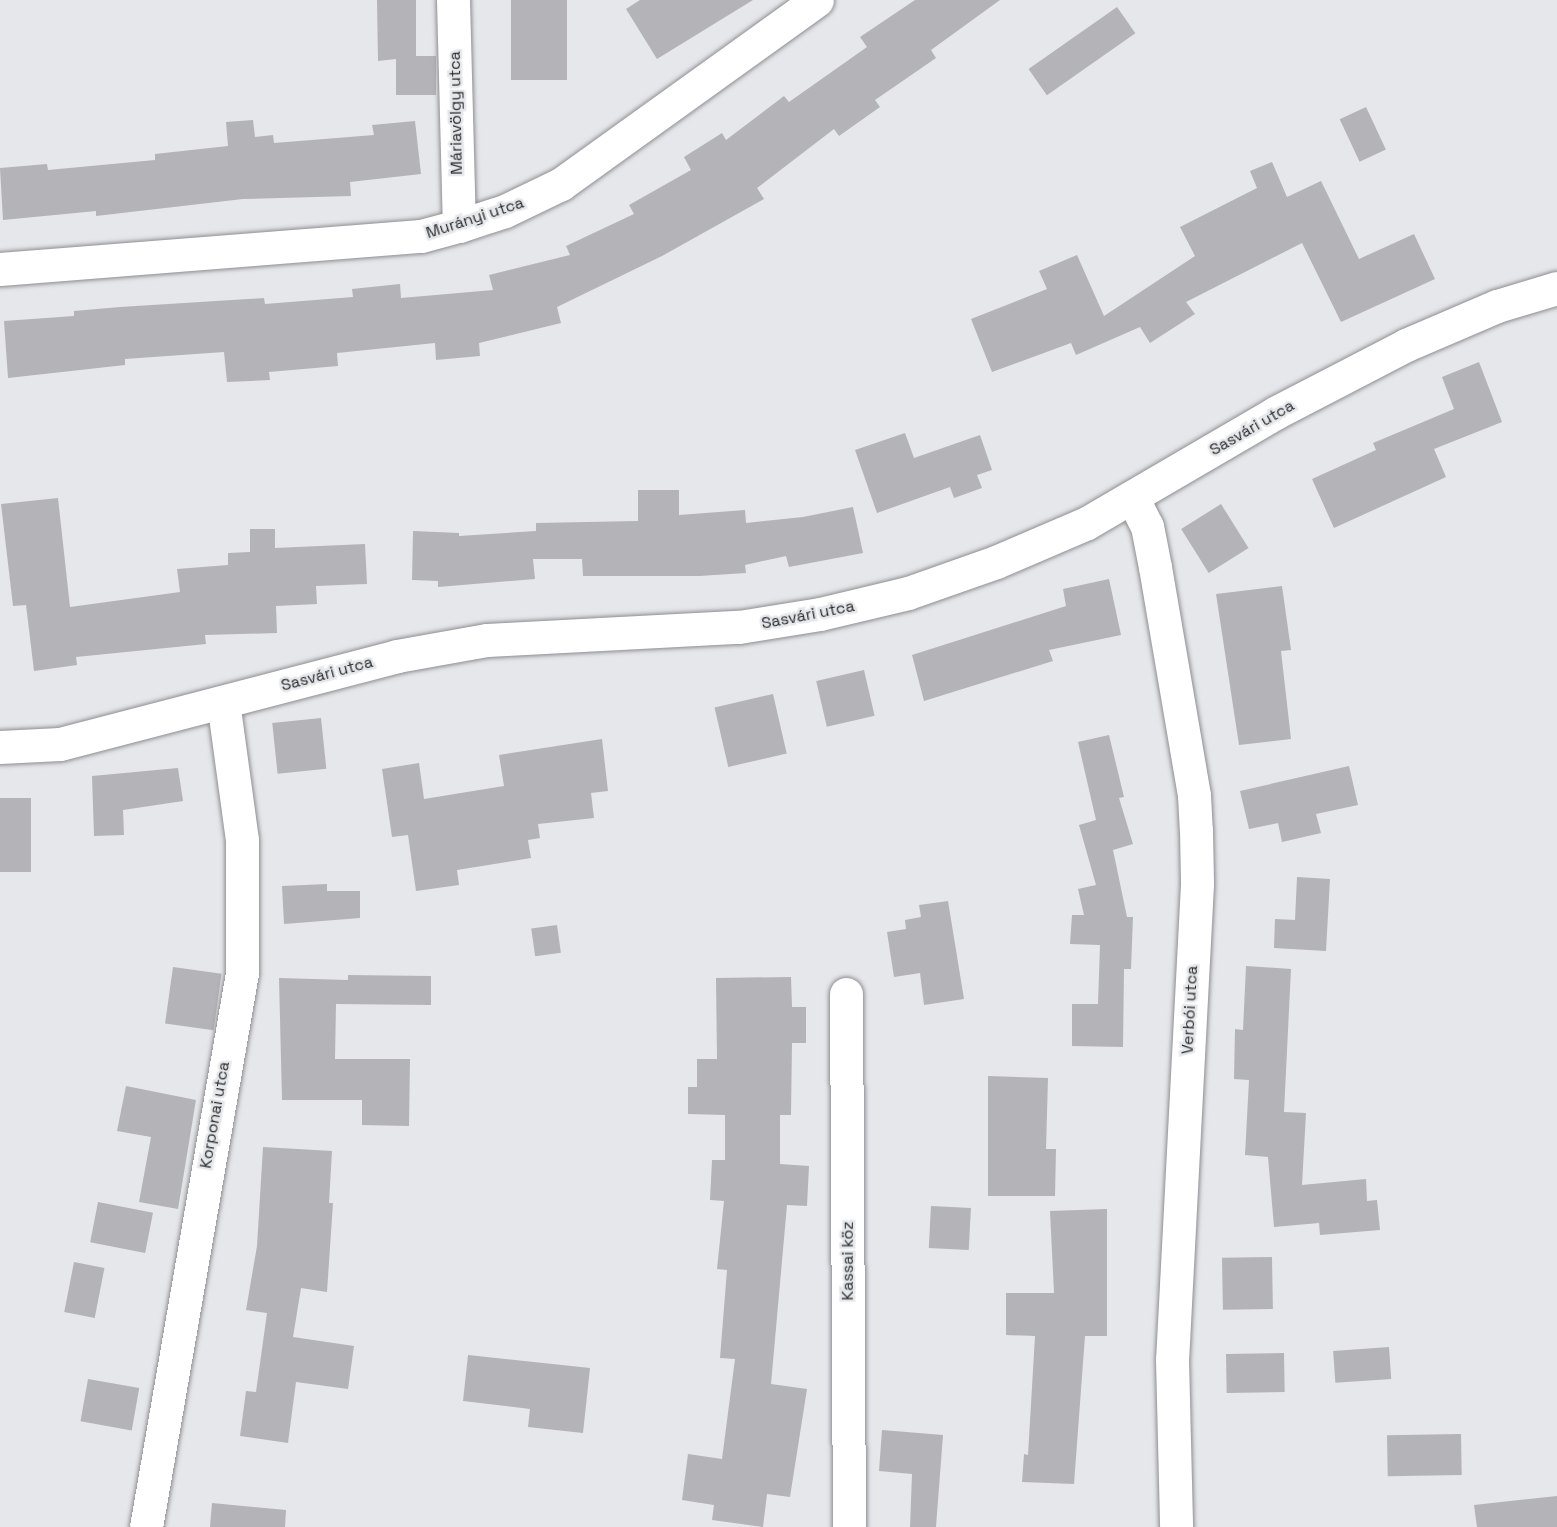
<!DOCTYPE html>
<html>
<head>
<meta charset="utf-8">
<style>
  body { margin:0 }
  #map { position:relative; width:1557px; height:1527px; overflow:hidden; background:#e6e7eb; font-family:"Space Grotesk",sans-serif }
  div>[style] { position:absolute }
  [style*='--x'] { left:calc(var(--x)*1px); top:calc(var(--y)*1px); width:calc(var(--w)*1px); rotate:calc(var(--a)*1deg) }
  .building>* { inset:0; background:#b3b3b8; transform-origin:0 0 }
  .roads { filter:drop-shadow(0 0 2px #8e8e92) drop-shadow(0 0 2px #8e8e92) }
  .minor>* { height:33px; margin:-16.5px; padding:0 16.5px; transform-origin:16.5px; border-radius:16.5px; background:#fff }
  span { translate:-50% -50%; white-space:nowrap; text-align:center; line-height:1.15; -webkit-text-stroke:5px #e6e7eb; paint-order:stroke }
  .street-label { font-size:16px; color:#29292b }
</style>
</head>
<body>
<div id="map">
  <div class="building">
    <div style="clip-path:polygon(377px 0,416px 0,416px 56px,436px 56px,436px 95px,396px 95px,396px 59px,378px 61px)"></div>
    <div style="left:511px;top:0;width:56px;height:80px"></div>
    <div style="clip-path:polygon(640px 0,753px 0,657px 59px,626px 9px)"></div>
    <div style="clip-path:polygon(915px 0,1000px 0,931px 50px,936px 58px,875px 100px,880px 107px,839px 136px,834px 129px,757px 188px,764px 199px,662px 256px,557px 307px,561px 323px,479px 343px,480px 356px,436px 360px,435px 343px,337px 353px,338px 366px,269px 372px,270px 380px,227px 382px,224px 352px,125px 359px,125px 365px,8px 378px,4px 321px,74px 316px,74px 311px,120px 307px,264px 298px,265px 304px,353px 297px,352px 289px,400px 284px,401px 298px,493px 290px,489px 275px,570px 255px,566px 246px,634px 214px,629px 205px,691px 170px,684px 157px,722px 133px,726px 140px,784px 96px,789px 102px,867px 47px,860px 37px)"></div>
    <div style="left:1117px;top:7px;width:32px;height:108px;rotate:55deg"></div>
    <div style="left:1366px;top:107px;width:47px;height:29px;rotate:65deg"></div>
    <div style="clip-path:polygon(253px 120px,255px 137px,273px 135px,274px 143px,374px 135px,372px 125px,415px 121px,421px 174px,350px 182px,351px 196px,243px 199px,96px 216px,96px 211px,3px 220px,0 168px,47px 164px,48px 170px,155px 160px,155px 154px,228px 146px,226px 122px)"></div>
    <div style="clip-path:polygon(1272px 162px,1287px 197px,1321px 181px,1359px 259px,1414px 234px,1435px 279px,1341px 322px,1302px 243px,1186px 302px,1195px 314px,1150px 343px,1140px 327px,1076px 355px,1071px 343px,992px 372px,971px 319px,1047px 289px,1039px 271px,1077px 255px,1104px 316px,1195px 256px,1180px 227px,1257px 188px,1250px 171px)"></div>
    <div style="clip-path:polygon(1479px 362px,1502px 422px,1434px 449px,1446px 477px,1334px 528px,1312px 479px,1376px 450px,1373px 443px,1454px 409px,1442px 377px)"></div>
    <div style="clip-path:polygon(905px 433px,914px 458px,980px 435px,992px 470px,977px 475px,982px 488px,954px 498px,950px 487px,877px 513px,855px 450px)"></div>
    <div style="clip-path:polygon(638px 490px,679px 490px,679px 515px,745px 510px,746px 523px,803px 517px,853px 507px,863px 553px,789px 567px,786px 556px,745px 565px,746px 573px,699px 576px,583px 576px,582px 559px,533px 559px,535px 579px,438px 587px,438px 581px,412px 580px,413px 531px,459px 533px,459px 536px,536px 531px,536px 523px,638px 521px)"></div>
    <div style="clip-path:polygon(58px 498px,70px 607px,180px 592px,177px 569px,228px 565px,228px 553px,250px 552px,250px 529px,275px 529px,275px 548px,365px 544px,367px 584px,316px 586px,317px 604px,276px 606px,277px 633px,205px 635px,206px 644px,76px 657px,77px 665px,34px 671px,26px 605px,13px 606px,1px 504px)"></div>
    <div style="left:1221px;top:504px;width:52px;height:47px;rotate:58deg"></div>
    <div style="clip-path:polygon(1109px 579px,1121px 635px,1049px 650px,1053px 661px,924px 701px,912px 655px,1066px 606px,1063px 589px)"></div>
    <div style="clip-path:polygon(1282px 586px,1291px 650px,1281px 651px,1291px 739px,1239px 745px,1216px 594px)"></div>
    <div style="left:864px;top:670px;width:47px;height:49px;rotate:77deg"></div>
    <div style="left:773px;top:694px;width:61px;height:60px;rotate:77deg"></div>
    <div style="left:321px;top:718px;width:51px;height:49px;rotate:84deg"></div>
    <div style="clip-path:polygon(1109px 735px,1124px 797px,1119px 798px,1133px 844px,1113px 850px,1127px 917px,1133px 917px,1131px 969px,1124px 969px,1123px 1047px,1072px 1046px,1072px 1004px,1098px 1004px,1100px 945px,1070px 944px,1072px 915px,1084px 915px,1078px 889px,1096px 885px,1079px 825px,1096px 820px,1078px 742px)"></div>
    <div style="clip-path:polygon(602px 739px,608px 791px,591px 793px,594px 818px,538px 824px,540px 838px,528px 840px,531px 858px,457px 870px,459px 885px,416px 891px,408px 835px,392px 837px,382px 769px,419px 763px,424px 799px,504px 786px,499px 755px)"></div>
    <div style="clip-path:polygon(1349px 766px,1358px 805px,1316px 814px,1321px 833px,1282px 842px,1278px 823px,1249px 829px,1240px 791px)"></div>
    <div style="clip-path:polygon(178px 768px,183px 801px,123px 810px,124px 835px,94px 836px,92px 776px)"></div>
    <div style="left:0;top:798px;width:31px;height:74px"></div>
    <div style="clip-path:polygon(1297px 877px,1330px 879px,1326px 951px,1274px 948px,1275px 919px,1295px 920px)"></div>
    <div style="clip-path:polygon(327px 884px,327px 891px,360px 891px,360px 918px,284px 924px,282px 886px)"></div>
    <div style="clip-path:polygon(948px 901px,964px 999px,924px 1005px,920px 973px,894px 977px,887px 932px,906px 929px,905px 920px,921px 917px,919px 905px)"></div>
    <div style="left:557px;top:925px;width:28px;height:26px;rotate:82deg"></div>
    <div style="clip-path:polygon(1246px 966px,1291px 969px,1284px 1112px,1306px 1113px,1302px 1185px,1366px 1179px,1367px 1201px,1377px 1200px,1380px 1230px,1320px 1235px,1319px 1223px,1274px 1227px,1268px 1157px,1245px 1155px,1249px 1080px,1234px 1079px,1235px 1029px,1243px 1030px)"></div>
    <div style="left:173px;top:967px;width:49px;height:57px;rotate:8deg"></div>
    <div style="clip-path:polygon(348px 975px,431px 976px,431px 1005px,336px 1004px,335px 1059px,410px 1059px,409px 1126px,362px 1125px,362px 1100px,282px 1100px,279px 978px,348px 980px)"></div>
    <div style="clip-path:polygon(791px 977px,792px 1007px,806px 1007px,806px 1043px,792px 1043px,791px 1115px,780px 1115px,780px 1164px,809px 1166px,807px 1206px,787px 1205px,771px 1384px,807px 1389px,790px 1497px,767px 1494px,763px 1527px,712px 1520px,714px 1505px,682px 1500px,688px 1454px,722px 1459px,735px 1359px,720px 1358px,727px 1270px,717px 1269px,724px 1201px,710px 1200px,712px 1160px,725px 1160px,725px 1115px,688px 1114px,688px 1087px,697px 1087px,697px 1059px,717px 1059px,716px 978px)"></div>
    <div style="clip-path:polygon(988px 1076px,1048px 1078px,1046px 1149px,1056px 1149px,1055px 1196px,988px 1196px)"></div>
    <div style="clip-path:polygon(126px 1086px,196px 1100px,178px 1209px,139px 1202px,151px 1137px,117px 1131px)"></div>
    <div style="clip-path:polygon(263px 1147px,332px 1151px,329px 1203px,333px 1203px,327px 1292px,301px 1288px,293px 1337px,354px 1346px,348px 1389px,296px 1382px,288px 1443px,240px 1436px,246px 1391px,256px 1392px,267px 1313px,246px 1310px,257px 1246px)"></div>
    <div style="left:98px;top:1202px;width:56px;height:41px;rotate:11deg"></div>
    <div style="left:931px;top:1206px;width:40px;height:42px;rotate:3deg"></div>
    <div style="clip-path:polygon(1107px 1209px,1107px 1336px,1085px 1336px,1074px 1484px,1022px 1482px,1024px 1454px,1028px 1455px,1035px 1336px,1006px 1335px,1006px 1293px,1054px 1293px,1050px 1211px)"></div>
    <div style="left:1272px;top:1257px;width:52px;height:50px;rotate:89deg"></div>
    <div style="left:74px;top:1262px;width:31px;height:51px;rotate:11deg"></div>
    <div style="left:1389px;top:1347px;width:32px;height:56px;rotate:86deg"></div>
    <div style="left:1284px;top:1353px;width:39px;height:58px;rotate:89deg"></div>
    <div style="clip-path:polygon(468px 1355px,590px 1368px,583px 1433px,528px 1427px,530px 1409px,463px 1401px)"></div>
    <div style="left:88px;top:1379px;width:52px;height:43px;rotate:10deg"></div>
    <div style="clip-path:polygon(882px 1430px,943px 1435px,936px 1527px,910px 1527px,912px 1474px,879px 1471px)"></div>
    <div style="left:1461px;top:1434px;width:41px;height:74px;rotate:89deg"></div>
    <div style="clip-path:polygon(1557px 1496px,1557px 1527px,1477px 1527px,1474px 1505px)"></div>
    <div style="clip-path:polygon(212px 1503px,286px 1510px,285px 1527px,210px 1527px)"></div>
  </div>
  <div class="roads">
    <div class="minor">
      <div style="--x:453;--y:0;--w:226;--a:88.5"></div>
      <div style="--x:0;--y:269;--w:422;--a:-4.5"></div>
      <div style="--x:421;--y:236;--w:39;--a:-15"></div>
      <div style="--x:459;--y:226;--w:48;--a:-18.1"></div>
      <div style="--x:505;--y:211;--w:62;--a:-25.7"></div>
      <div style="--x:561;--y:184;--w:315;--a:-35.7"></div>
      <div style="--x:1133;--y:499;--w:30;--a:63"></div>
      <div style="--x:1147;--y:526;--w:42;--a:79"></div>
      <div style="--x:1155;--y:567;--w:231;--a:80.3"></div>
      <div style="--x:1194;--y:795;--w:35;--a:87"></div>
      <div style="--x:1196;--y:830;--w:54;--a:88.9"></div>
      <div style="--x:1197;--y:884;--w:476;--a:93"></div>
      <div style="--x:1172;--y:1359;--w:168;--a:88.6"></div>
      <div style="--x:0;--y:747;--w:60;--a:-2.9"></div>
      <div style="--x:60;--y:744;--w:348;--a:-14.6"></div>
      <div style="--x:397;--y:656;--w:91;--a:-10.1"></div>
      <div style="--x:487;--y:640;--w:252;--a:-3"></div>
      <div style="--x:739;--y:627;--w:82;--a:-9.1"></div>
      <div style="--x:820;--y:614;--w:90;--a:-13.4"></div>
      <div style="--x:908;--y:593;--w:93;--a:-19.4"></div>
      <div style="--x:996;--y:562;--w:99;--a:-23.2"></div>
      <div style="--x:1087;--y:523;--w:218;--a:-30.3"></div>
      <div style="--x:1275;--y:413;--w:148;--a:-27.4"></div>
      <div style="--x:1406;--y:345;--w:99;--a:-23.2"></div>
      <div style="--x:1497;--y:306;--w:63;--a:-16.7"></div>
      <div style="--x:846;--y:994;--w:533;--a:89.68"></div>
      <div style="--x:146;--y:1527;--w:562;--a:-80.17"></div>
      <div style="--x:242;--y:973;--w:133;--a:-90"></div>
      <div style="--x:242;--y:840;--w:139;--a:-97.8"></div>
    </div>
  </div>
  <div class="street-label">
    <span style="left:456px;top:113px;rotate:-91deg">Máriavölgy utca</span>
    <span style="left:475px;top:218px;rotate:-18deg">Murányi utca</span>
    <span style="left:1252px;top:428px;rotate:-30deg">Sasvári utca</span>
    <span style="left:808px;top:615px;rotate:-11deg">Sasvári utca</span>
    <span style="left:327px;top:674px;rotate:-15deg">Sasvári utca</span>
    <span style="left:1190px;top:1010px;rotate:-87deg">Verbói utca</span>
    <span style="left:215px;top:1115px;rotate:-80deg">Korponai utca</span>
    <span style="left:848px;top:1261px;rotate:-90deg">Kassai köz</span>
  </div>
</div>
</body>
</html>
